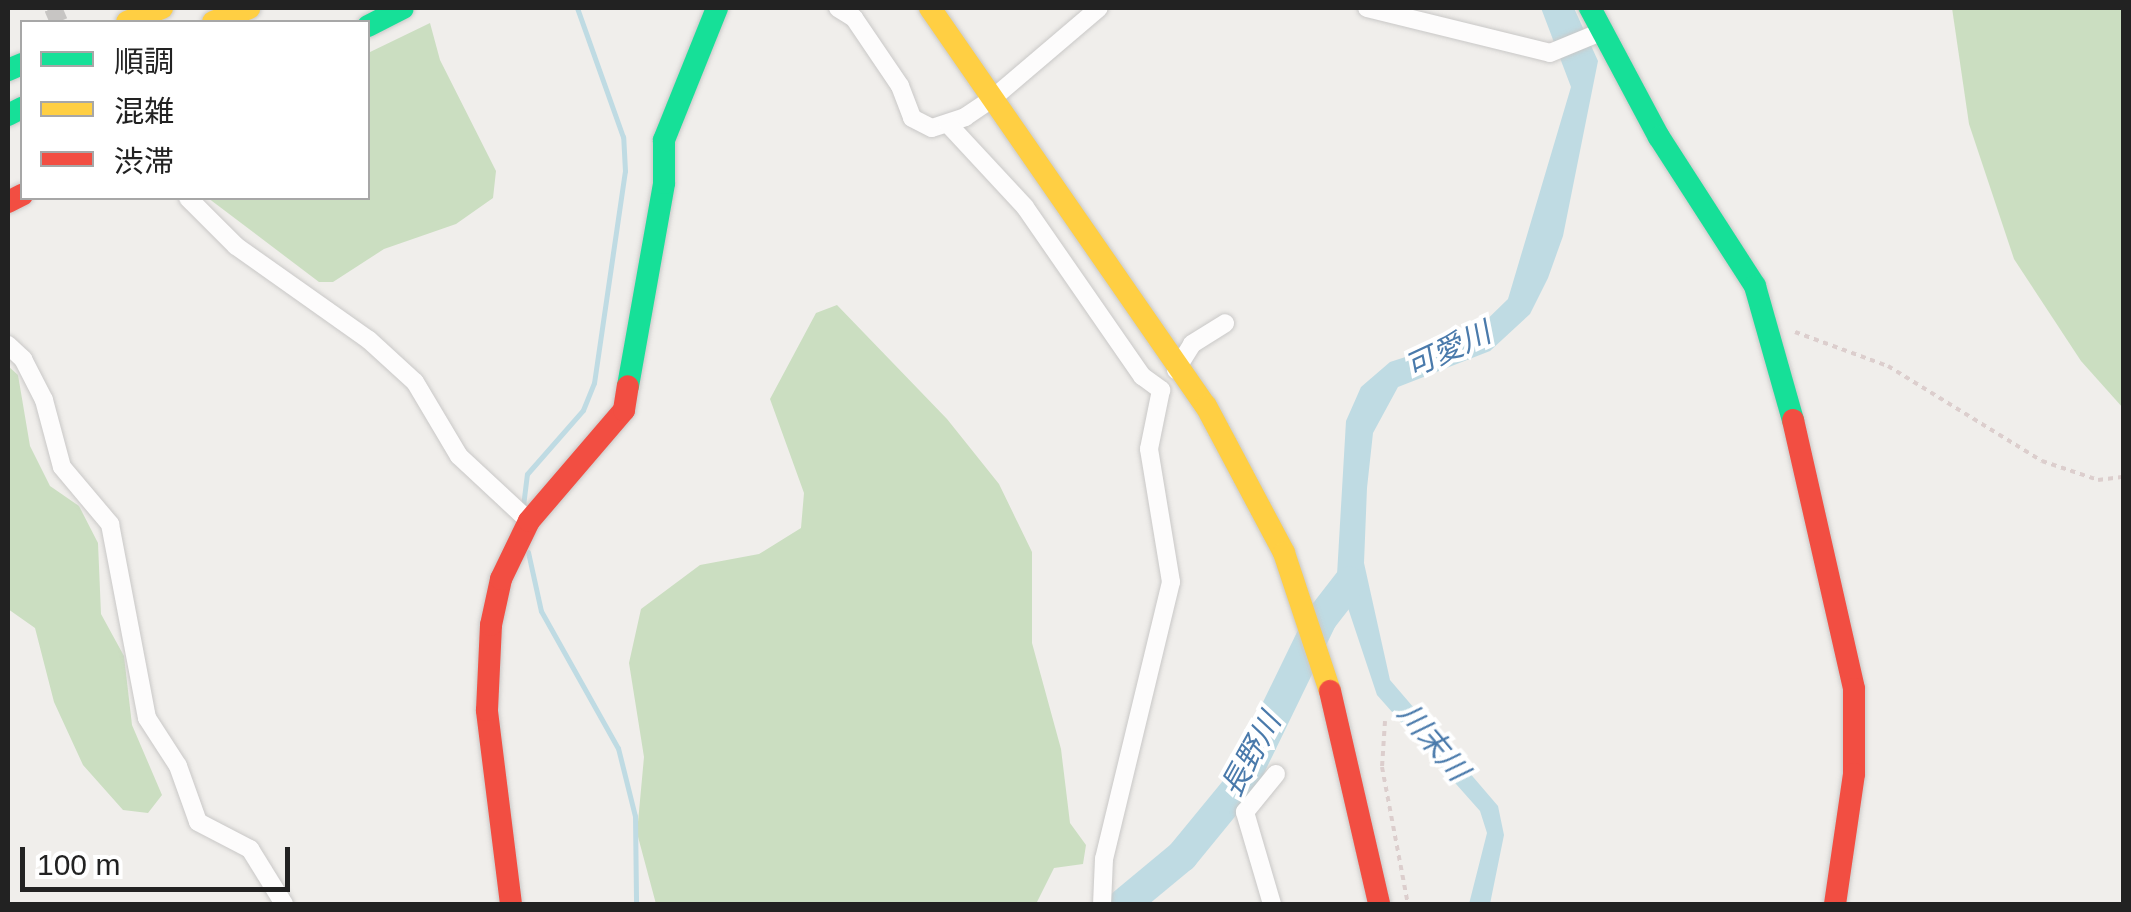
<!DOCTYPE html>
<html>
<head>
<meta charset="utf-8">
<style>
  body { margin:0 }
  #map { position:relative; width:2131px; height:912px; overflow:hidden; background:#f0eeeb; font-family:Arial,"Noto Sans JP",sans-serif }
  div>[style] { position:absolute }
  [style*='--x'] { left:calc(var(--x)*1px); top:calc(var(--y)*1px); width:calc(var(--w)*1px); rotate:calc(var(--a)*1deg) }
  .forest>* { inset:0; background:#cbdec1 }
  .water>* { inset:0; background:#bfdbe3 }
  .stream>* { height:5px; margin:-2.5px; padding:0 2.5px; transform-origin:2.5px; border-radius:2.5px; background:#bfdbe3 }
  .river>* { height:32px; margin:-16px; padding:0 16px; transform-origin:16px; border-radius:16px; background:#bfdbe3 }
  .street-tunnel>* { height:18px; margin-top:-9px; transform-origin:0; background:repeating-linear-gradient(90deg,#c7c5c3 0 18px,transparent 0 27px) }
  .path>* { height:4px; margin-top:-2px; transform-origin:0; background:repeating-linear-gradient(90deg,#dccecd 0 5px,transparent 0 10px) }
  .roads { filter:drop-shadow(0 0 2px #c9c8c7) drop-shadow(0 0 2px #c9c8c7) }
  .street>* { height:18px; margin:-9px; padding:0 9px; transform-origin:9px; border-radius:9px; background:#fdfcfc }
  .fast>* { height:22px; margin:-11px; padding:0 11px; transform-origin:11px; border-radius:11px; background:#16e098 }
  .slow>* { height:22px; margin:-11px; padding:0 11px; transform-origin:11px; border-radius:11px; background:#ffcf43 }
  .jam>* { height:22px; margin:-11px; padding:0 11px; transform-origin:11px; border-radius:11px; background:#f24e42 }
  span { translate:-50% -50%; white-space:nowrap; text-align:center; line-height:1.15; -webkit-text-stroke:8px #fff; paint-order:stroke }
  .water-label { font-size:30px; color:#4a7aab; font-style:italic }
  .frame { position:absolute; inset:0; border:10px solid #222; pointer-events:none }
  .legend { position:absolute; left:20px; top:20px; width:350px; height:180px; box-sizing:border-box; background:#fff; border:2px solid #a7a7a7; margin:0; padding:12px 18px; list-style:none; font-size:30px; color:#222 }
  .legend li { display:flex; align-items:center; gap:20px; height:50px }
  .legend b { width:50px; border:2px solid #a7a7a7 }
  .scale { position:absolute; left:20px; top:847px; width:270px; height:45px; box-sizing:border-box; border:5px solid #222; border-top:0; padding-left:12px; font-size:30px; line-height:35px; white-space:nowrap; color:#222; -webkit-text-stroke:8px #fff; paint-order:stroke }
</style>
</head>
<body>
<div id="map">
  <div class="forest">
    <div style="clip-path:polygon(1952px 8px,2123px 8px,2123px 408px,2081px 361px,2014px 259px,1969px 124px)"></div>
    <div style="clip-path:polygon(430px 23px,440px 60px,496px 171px,493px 198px,456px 224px,384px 249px,333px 282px,319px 282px,208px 198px,368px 198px,368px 53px)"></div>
    <div style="clip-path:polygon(837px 305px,947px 419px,999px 484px,1032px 552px,1032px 643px,1061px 749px,1070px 823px,1086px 845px,1083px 864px,1054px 868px,1036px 904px,656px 904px,637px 833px,644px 757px,629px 663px,641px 609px,700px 565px,759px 554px,801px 528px,804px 493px,770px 399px,816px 313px)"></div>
    <div style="clip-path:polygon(8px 366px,18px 375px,30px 446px,50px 486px,79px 506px,98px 543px,101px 614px,124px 656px,132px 725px,162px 795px,148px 813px,123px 810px,83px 765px,54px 702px,35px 628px,8px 609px)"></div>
  </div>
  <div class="water">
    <div style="clip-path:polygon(1541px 8px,1574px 8px,1598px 61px,1563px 236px,1548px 278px,1530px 314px,1490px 351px,1398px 387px,1373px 433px,1367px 488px,1364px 563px,1390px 680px,1498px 806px,1504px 835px,1490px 904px,1469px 904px,1487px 833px,1480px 811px,1377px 695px,1337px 575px,1346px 421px,1361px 387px,1390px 362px,1470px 336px,1508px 299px,1571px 87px)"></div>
  </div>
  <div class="stream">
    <div style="--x:523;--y:506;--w:32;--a:-83"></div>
    <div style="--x:527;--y:474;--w:85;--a:-48.8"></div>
    <div style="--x:583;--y:410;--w:29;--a:-68"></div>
    <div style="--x:594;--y:383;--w:214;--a:-81.7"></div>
    <div style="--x:625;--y:171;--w:34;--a:-93"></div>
    <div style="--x:623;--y:137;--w:137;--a:-109.6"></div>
    <div style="--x:528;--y:552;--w:60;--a:77.6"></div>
    <div style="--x:541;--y:611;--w:157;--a:60.7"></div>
    <div style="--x:618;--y:748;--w:70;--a:76"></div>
    <div style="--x:635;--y:816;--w:88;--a:89.3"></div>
  </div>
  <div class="river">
    <div style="--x:1124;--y:904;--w:75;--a:-39.6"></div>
    <div style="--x:1182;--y:856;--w:93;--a:-50.7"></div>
    <div style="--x:1241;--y:784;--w:183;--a:-64.1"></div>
    <div style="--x:1321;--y:619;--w:46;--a:-52.1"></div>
  </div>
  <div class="street-tunnel">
    <div style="--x:53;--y:8;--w:15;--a:67"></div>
  </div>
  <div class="path">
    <div style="--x:1795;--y:332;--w:99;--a:20.1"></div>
    <div style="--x:1888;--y:366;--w:181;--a:31.7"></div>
    <div style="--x:2042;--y:461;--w:59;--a:18.7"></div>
    <div style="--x:2098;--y:480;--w:26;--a:-7"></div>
    <div style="--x:1385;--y:721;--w:46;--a:93.7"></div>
    <div style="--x:1382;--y:767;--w:139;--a:79.3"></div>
  </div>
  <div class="roads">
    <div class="street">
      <div style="--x:838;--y:8;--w:19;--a:32"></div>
      <div style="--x:854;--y:18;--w:82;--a:55.9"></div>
      <div style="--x:900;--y:86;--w:34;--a:69"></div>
      <div style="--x:912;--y:118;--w:22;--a:27"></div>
      <div style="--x:932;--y:128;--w:35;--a:-18"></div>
      <div style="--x:965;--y:117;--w:32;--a:-34"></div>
      <div style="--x:992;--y:99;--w:140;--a:-40.4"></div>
      <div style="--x:1367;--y:8;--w:188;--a:13.8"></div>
      <div style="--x:1550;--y:53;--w:55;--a:-22.4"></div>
      <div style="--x:948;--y:124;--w:113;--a:47.1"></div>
      <div style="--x:1025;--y:207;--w:206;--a:55.3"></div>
      <div style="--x:1142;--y:376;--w:24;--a:36"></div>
      <div style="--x:1161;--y:390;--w:60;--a:101.5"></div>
      <div style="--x:1149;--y:449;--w:135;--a:80.6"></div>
      <div style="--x:1171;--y:582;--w:285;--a:103.6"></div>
      <div style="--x:1104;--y:859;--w:45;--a:92.5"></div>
      <div style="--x:188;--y:198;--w:68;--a:45"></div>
      <div style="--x:236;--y:246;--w:163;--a:35.3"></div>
      <div style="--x:369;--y:340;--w:62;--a:42.4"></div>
      <div style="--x:415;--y:382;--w:86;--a:59.3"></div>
      <div style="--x:459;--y:456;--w:96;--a:42.9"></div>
      <div style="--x:8;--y:345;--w:21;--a:43"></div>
      <div style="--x:23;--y:359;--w:46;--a:62.9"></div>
      <div style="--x:44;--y:400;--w:69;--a:75"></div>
      <div style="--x:62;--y:467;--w:75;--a:49.9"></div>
      <div style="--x:110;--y:524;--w:197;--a:79.2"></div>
      <div style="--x:147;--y:718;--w:57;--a:57.1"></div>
      <div style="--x:178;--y:766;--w:59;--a:70.3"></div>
      <div style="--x:198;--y:822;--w:59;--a:27.4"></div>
      <div style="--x:250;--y:849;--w:65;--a:58.3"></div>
      <div style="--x:1176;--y:370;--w:31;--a:-58"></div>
      <div style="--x:1192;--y:344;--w:39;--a:-32"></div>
      <div style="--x:1272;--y:904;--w:96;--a:-106.4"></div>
      <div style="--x:1245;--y:812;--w:49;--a:-50.8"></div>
    </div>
    <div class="fast">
      <div style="--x:1590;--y:8;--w:146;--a:61.9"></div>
      <div style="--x:1659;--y:137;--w:177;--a:57.2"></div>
      <div style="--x:1755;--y:286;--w:139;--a:74.2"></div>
      <div style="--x:368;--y:26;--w:39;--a:-27"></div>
      <div style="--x:8;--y:70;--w:15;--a:-23"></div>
      <div style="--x:8;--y:115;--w:16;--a:-27"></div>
      <div style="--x:628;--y:386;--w:206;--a:-79.9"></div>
      <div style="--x:664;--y:183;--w:43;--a:-90"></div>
      <div style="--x:664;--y:140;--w:142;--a:-68.1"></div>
    </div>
    <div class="slow">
      <div style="--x:930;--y:8;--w:484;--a:55.3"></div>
      <div style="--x:1206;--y:406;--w:166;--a:62"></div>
      <div style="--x:1284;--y:553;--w:145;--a:71.6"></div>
      <div style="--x:127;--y:22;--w:38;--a:-22"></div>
      <div style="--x:213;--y:22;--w:39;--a:-21"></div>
    </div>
    <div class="jam">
      <div style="--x:8;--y:202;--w:16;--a:-27"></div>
      <div style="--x:1793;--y:420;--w:276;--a:77.2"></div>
      <div style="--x:1854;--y:689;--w:85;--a:90"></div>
      <div style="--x:1854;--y:774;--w:131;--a:98.3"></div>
      <div style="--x:1330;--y:691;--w:219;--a:77"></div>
      <div style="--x:511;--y:904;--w:195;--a:-97.1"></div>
      <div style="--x:487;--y:710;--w:85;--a:-87.3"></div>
      <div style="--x:491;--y:625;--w:47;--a:-77.7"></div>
      <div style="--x:501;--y:579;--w:64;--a:-64.2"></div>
      <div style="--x:529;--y:521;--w:146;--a:-49.4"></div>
      <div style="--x:624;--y:410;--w:24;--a:-81"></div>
    </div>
  </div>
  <div class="water-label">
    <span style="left:1448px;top:350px;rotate:-25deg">可愛川</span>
    <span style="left:1433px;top:742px;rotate:50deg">川末川</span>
    <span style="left:1251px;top:755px;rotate:-61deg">長野川</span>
  </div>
  <div class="frame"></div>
  <ul class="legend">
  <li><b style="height:12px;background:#16e098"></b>順調</li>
  <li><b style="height:12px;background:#ffcf43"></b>混雑</li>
  <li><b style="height:12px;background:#f24e42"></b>渋滞</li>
  </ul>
  <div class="scale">100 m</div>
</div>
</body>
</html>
